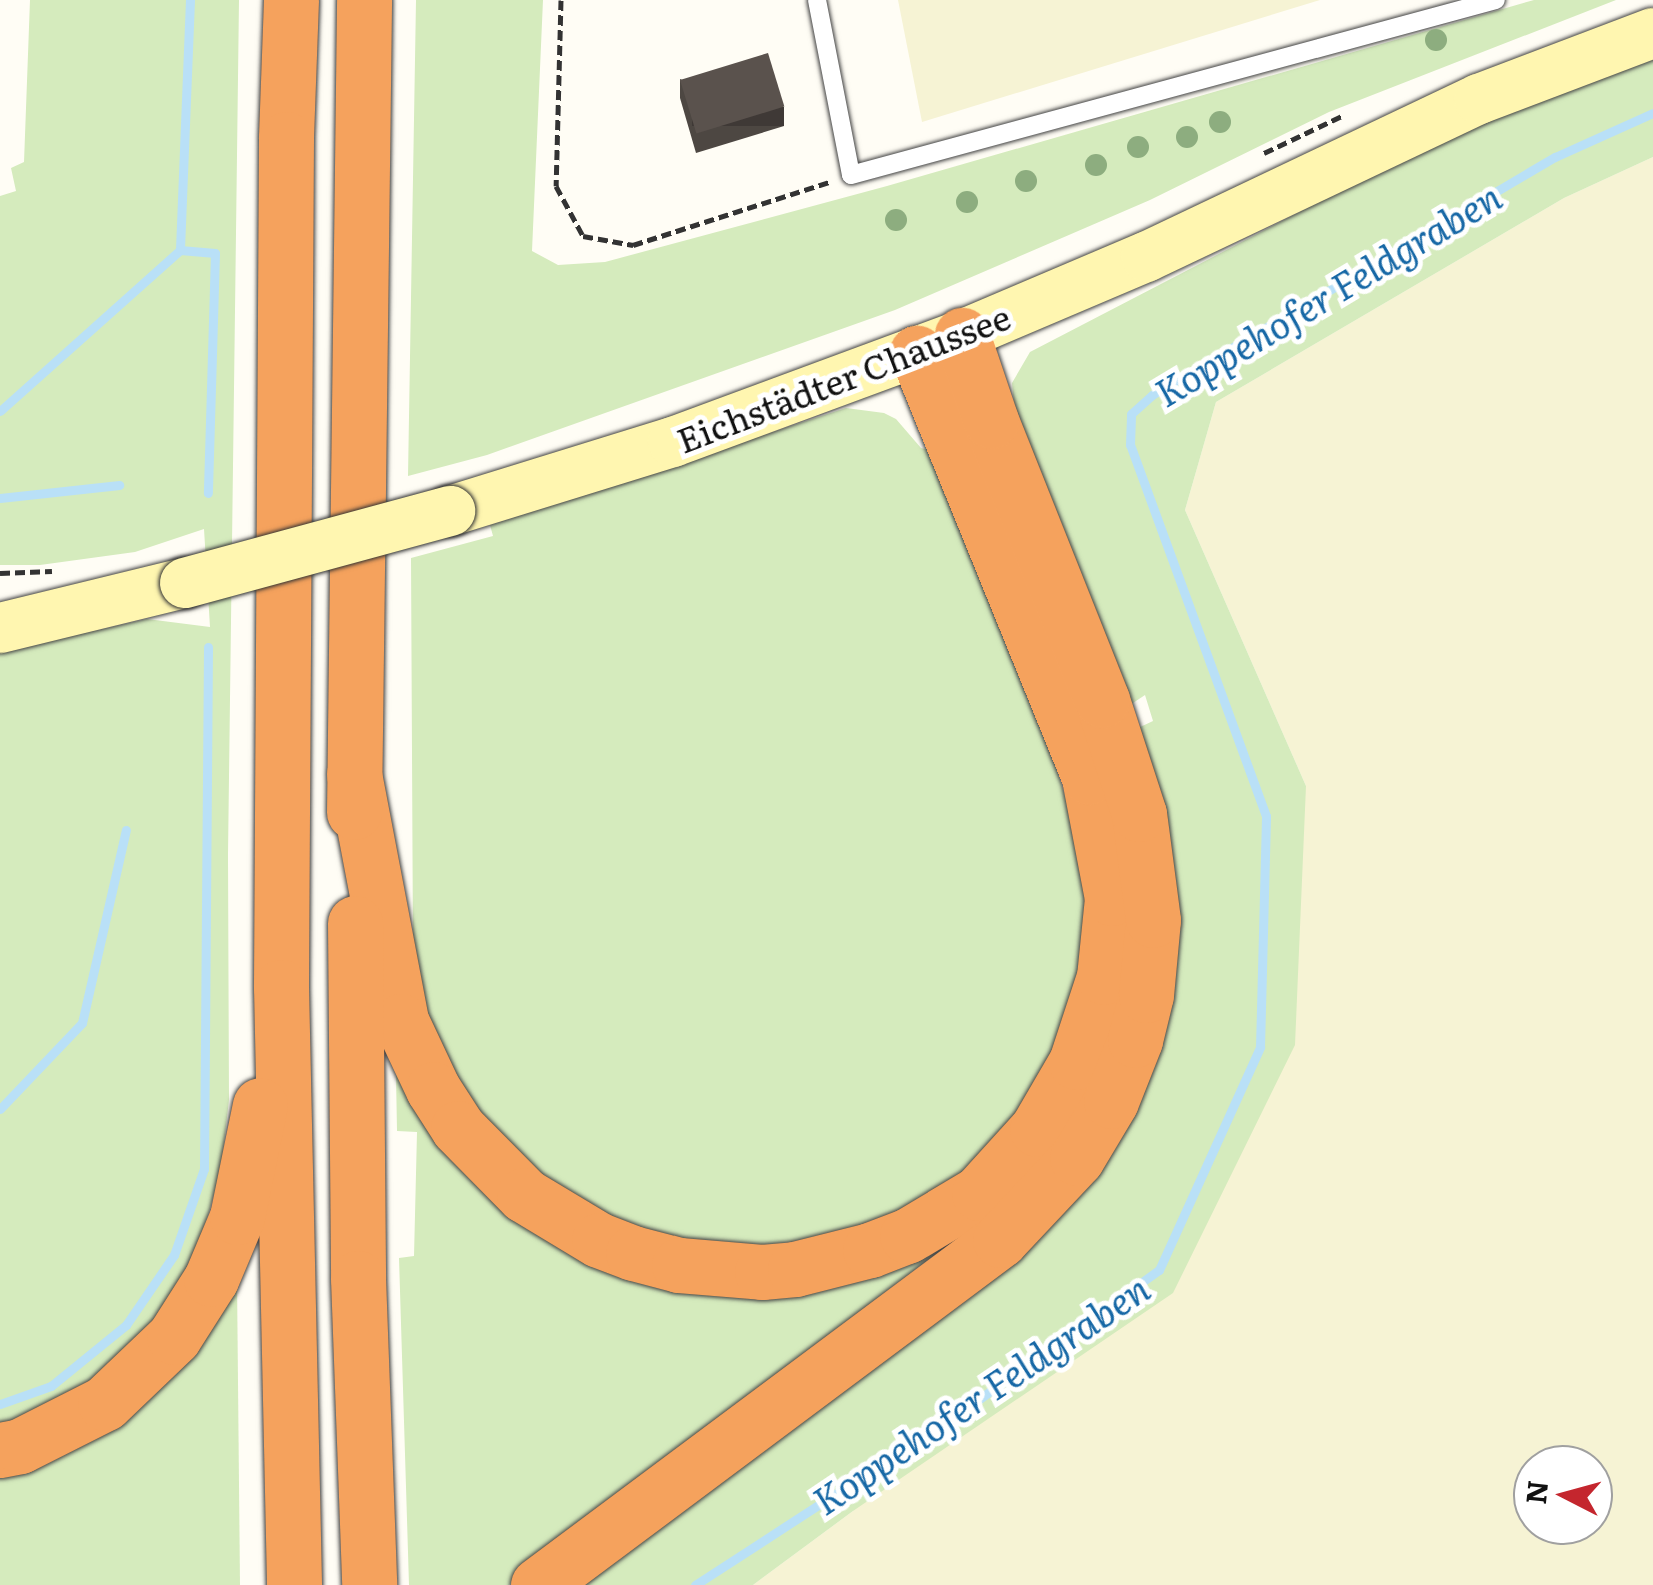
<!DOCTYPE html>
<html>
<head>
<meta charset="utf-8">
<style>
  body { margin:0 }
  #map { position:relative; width:1653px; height:1585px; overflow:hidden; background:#fffdf5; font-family:Literata,serif }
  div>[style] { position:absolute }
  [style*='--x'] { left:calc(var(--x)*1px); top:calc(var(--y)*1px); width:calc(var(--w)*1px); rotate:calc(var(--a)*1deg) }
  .farmland>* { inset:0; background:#f6f3d4 }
  .green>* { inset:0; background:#d5ebbd }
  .stream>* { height:9px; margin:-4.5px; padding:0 4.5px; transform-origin:4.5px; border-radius:4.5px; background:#b9e0f7 }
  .path>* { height:5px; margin-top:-2.5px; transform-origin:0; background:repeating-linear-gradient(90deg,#333 0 10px,transparent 0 15px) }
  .roads { filter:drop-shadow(0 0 2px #444) drop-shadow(0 0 2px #444) }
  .lane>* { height:18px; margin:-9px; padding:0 9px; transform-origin:9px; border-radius:9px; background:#fff }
  .secondary>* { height:50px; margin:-25px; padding:0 25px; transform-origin:25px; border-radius:25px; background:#fff6b0 }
  .highway>* { height:55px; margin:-27.5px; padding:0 27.5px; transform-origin:27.5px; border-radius:27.5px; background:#f5a25d }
  .bridges { filter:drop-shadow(0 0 2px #333) drop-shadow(0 0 2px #333) }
  .secondary-bridge>* { height:50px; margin:-25px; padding:0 25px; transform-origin:25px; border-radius:25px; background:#fff6b0 }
  .trees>* { width:22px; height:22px; margin:-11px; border-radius:50%; background:#8dad7f }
  .wall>* { inset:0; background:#4d4742 }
  .shaded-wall>* { inset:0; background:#3f3936; transform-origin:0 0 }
  .building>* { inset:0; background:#5a524d; transform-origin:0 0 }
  span { translate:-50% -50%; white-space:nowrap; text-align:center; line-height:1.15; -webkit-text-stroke:10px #fff; paint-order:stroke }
  .street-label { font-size:35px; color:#111 }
  .water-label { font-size:38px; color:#1768a6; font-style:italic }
  .north { position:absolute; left:1513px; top:1445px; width:100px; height:100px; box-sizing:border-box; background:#fff; border:2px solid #a0a0a0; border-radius:50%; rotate:276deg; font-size:28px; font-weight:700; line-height:40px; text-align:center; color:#111 }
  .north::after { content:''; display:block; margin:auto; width:35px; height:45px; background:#c4262e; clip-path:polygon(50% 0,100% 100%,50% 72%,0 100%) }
</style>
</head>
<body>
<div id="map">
  <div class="farmland">
    <div style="clip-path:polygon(898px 0,1320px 0,922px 122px)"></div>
    <div style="clip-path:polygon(evenodd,1653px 157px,1653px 1585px,753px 1585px,853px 1511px,1306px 786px,1185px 510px,1216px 402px,1564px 198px,1653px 157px,1533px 1465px,1593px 1465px,1593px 1525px,1533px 1525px,1533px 1465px)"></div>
  </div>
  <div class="green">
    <div style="clip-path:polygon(30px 0,239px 0,228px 855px,229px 1100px,221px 1169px,195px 1262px,151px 1324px,87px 1386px,0 1427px,0 652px,147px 619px,210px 627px,204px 529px,135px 552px,40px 565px,0 565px,0 196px,16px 191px,11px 168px,24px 162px)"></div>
    <div style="clip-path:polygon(416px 0,543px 0,532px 251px,558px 265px,605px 262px,887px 186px,1534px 0,1616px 0,1329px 112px,1150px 200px,895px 310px,487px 455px,408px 476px)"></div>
    <div style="clip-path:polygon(1653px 54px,1653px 157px,1564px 198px,1216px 402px,1185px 510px,1306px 786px,1295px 1045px,1173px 1293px,853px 1511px,753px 1585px,571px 1585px,1078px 1195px,1138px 728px,1153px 721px,1145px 695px,1130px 705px,1015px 416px,1012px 383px,1030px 352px,1340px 191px,1517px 107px)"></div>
    <div style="clip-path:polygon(846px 408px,884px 413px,896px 419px,921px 448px,933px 451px,1044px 728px,1082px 852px,1092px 908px,1068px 1034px,1029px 1099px,969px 1168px,907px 1211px,854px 1234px,737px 1249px,684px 1241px,623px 1224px,552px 1188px,476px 1117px,431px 1026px,413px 951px,411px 558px,493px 536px,490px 525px)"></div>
    <div style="clip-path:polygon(396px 1075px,656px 1284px,1021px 1190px,561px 1536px,509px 1585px,409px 1585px,399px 1258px,414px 1256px,417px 1132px,397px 1131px)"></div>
    <div style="clip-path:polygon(237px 1280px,240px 1585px,0 1585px,0 1472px)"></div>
  </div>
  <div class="stream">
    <div style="--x:190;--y:0;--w:250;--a:92.3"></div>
    <div style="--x:180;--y:250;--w:35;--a:5"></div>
    <div style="--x:215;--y:253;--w:240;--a:91.7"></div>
    <div style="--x:0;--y:411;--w:241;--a:-41.8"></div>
    <div style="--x:0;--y:498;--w:120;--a:-6.2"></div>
    <div style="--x:0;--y:1109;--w:119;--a:-46.4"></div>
    <div style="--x:82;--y:1023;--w:198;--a:-77.2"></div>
    <div style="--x:0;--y:1404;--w:54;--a:-19.4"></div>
    <div style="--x:51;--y:1386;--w:97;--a:-39.1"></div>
    <div style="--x:126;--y:1325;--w:85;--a:-55.6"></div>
    <div style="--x:174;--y:1255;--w:91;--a:-70.8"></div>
    <div style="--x:204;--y:1169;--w:522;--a:-89.56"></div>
    <div style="--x:695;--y:1585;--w:321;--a:-33"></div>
    <div style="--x:964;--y:1410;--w:240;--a:-35.7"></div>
    <div style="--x:1159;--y:1270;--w:245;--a:-65.6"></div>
    <div style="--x:1260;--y:1047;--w:231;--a:-88.5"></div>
    <div style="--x:1266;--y:816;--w:395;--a:-110.1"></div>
    <div style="--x:1130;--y:445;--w:31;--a:-88"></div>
    <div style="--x:1131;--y:414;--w:28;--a:-42"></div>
    <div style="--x:1152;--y:395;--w:468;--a:-30.6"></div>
    <div style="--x:1555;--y:157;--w:107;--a:-24.2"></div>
  </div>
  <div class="path">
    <div style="--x:561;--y:0;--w:186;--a:91.5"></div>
    <div style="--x:556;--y:186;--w:57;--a:61.6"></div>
    <div style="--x:583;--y:236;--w:51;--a:10.2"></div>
    <div style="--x:633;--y:245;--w:209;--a:-17.8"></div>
    <div style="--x:1264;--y:153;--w:89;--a:-25.4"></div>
    <div style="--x:0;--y:573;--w:52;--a:-2.2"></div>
  </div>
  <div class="roads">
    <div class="lane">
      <div style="--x:817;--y:0;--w:178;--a:79"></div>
      <div style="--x:851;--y:175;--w:668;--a:-15.18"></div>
    </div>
    <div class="secondary">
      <div style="--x:450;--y:511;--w:233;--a:-17.2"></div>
      <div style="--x:673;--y:442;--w:308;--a:-20.3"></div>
      <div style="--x:962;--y:335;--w:200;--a:-23"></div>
      <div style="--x:1146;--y:257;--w:369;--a:-25.4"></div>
      <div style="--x:1479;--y:99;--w:186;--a:-20.8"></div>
      <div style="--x:0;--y:628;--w:190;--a:-13.7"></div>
    </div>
    <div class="highway">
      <div style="--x:291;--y:0;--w:139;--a:92.1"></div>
      <div style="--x:286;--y:139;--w:848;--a:90.34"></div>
      <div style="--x:281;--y:987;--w:598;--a:88.75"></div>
      <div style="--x:354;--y:774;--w:251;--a:79.2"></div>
      <div style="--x:401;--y:1021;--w:75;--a:64.8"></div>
      <div style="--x:433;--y:1089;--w:46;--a:57.3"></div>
      <div style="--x:458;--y:1128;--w:94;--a:45.4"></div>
      <div style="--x:524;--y:1195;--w:87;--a:31"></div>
      <div style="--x:599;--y:1240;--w:36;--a:21"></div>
      <div style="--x:633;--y:1253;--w:48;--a:14.6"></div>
      <div style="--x:679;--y:1265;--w:83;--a:4.8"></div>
      <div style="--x:762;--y:1272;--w:33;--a:-5"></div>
      <div style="--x:795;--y:1269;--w:77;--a:-14.2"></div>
      <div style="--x:870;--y:1250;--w:40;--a:-21"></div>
      <div style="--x:907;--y:1236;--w:84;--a:-30.8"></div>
      <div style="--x:979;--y:1193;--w:86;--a:-47.8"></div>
      <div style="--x:1037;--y:1129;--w:78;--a:-59.8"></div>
      <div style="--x:1076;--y:1062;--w:89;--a:-71.8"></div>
      <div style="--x:1104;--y:977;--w:79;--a:-84.2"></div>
      <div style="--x:1112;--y:898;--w:123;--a:-100.8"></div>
      <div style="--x:1089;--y:777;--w:458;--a:-112.1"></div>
      <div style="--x:354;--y:812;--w:812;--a:-89.29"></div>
      <div style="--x:355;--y:923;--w:355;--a:89.5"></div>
      <div style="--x:358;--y:1278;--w:307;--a:87.9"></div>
      <div style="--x:0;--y:1450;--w:20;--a:-11"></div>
      <div style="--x:20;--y:1446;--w:95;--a:-26.8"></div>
      <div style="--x:105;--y:1403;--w:95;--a:-43.7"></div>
      <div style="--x:174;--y:1337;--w:69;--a:-57.5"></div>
      <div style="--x:211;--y:1279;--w:67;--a:-67.2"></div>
      <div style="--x:237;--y:1217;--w:114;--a:-78.4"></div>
      <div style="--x:538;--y:1585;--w:577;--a:-36.75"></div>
      <div style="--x:1000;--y:1240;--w:112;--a:-46.8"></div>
      <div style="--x:1077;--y:1158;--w:66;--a:-59.2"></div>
      <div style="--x:1111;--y:1101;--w:66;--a:-68.5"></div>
      <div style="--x:1135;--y:1040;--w:46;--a:-76.3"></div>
      <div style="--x:1146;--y:995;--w:75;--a:-84.7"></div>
      <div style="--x:1153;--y:920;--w:107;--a:-97.5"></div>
      <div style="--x:1139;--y:814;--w:120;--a:-108"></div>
      <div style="--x:1102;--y:700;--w:300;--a:-111.7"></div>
      <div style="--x:991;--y:421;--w:91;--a:-108.6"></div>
    </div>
  </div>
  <div class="bridges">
    <div class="secondary-bridge">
      <div style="--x:185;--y:583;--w:275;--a:-15.2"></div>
    </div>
  </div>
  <div class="trees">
    <div style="left:1436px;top:40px"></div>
    <div style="left:1220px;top:122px"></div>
    <div style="left:1187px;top:137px"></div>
    <div style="left:1138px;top:147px"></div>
    <div style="left:1096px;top:165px"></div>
    <div style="left:1026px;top:181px"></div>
    <div style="left:967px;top:202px"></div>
    <div style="left:896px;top:220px"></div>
  </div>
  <div class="wall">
    <div style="clip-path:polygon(680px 79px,784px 126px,696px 153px,680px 98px)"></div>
  </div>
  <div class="shaded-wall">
    <div style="left:784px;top:107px;width:19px;height:92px;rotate:90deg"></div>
  </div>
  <div class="building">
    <div style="left:768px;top:53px;width:56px;height:92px;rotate:73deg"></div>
  </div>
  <div class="street-label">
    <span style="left:843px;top:377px;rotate:-21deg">Eichstädter Chaussee</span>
  </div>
  <div class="water-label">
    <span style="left:1327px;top:293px;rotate:-31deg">Koppehofer Feldgraben</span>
    <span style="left:980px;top:1393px;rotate:-34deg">Koppehofer Feldgraben</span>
  </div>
  <div class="north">N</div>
</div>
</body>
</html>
